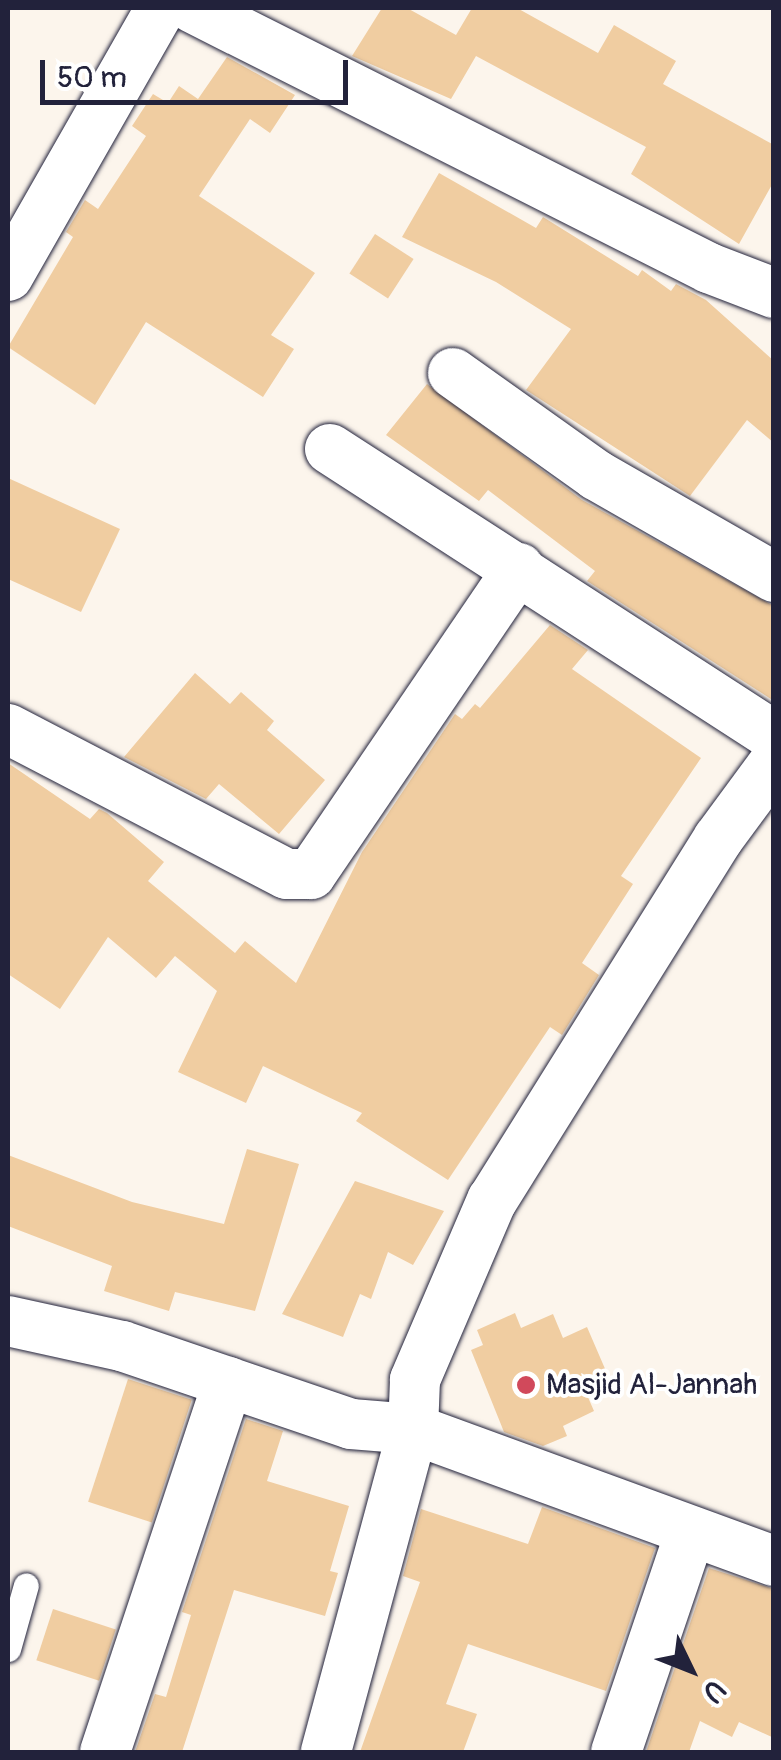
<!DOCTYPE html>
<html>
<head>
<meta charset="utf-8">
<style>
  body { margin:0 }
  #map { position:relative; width:781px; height:1760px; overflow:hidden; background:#fcf5ec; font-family:Pangolin,sans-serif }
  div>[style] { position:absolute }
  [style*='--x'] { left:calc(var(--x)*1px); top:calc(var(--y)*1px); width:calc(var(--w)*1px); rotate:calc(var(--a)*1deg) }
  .building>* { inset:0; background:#f0cda1; transform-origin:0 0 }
  .roads { filter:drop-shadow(0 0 2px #22223b) drop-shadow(0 0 2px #22223b) }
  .service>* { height:25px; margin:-12.5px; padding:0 12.5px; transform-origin:12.5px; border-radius:12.5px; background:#fff }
  .minor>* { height:50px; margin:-25px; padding:0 25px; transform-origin:25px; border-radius:25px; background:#fff }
  .dots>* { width:28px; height:28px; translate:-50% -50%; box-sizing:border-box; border:5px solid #fff; border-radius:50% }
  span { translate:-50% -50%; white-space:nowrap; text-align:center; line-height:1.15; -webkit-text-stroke:8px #fff; paint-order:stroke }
  .poi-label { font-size:30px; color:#22223b }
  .left { translate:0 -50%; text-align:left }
  .frame { position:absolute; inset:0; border:10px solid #22223b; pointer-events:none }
  .north { position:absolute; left:641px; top:1620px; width:100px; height:100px; -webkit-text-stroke:8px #fff; paint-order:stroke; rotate:133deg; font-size:28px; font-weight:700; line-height:40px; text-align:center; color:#22223b }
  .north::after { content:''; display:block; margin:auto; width:35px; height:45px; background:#22223b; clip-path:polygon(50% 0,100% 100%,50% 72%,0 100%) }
  .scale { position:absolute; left:40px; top:60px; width:308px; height:45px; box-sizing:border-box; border:5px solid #22223b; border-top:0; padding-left:12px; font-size:30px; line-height:35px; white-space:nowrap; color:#22223b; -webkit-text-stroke:8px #fff; paint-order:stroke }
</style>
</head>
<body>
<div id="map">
  <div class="building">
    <div style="clip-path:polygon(382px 8px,407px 8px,456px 35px,472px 8px,517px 8px,598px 53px,614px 25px,676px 61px,663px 84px,774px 145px,774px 181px,739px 244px,631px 174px,646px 147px,476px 56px,451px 99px,352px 56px)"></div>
    <div style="clip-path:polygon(227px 57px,295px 95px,270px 133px,250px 119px,199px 196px,315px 273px,271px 335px,294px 349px,263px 397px,146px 322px,95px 405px,8px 347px,73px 237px,66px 232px,85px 200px,98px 209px,146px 136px,132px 126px,153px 94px,168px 103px,179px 86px,198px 99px)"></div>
    <div style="clip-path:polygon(439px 173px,536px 228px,543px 217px,638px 276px,642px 270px,671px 291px,676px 284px,706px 300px,774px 361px,774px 443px,747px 420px,690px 496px,526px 390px,571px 329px,496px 282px,402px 237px)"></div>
    <div style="left:375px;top:234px;width:46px;height:47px;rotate:33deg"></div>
    <div style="clip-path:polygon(427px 384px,582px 500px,774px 606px,774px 701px,587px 581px,595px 571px,488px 490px,479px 501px,386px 435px)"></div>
    <div style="clip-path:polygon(8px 478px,120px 529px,81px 612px,8px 579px)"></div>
    <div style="clip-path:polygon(550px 625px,588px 650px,572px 669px,701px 758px,621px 876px,633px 884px,582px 963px,599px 975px,562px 1035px,550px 1027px,448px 1180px,356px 1121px,362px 1113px,263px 1066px,246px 1103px,178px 1072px,217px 991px,175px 956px,156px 978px,108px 937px,60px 1009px,8px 974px,8px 763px,90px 819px,99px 809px,107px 813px,164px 862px,148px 881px,235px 953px,245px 941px,296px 983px,362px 852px,455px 714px,462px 719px,475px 704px,480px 708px)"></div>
    <div style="clip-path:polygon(195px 673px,230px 704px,241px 692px,274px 721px,267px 730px,325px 780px,279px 834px,219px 784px,206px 799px,124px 757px)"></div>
    <div style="clip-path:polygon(247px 1149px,299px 1164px,255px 1311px,175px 1292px,169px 1311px,104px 1291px,112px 1266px,8px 1226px,8px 1155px,132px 1202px,224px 1224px)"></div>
    <div style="clip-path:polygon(355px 1181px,444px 1211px,413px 1265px,388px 1252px,371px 1299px,360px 1294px,343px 1337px,282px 1314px)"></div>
    <div style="clip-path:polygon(515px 1313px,521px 1328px,553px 1314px,563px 1338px,587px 1327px,609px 1378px,584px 1388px,594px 1411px,563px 1426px,567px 1436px,543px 1446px,504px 1432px,471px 1350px,483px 1345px,477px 1330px)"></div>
    <div style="left:128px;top:1379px;width:67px;height:129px;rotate:18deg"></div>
    <div style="clip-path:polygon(246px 1419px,283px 1431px,267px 1481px,349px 1506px,330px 1571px,338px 1573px,325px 1616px,234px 1590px,182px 1752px,135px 1752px,155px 1694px,166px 1697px,191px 1615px,182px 1612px)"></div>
    <div style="clip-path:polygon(542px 1507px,655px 1548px,606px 1691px,468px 1644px,446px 1704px,477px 1714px,463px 1752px,360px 1752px,420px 1582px,403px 1576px,421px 1509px,528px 1544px)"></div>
    <div style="clip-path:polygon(709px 1568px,774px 1589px,774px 1738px,739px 1722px,732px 1737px,700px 1721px,689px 1752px,646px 1752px)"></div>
    <div style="left:53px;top:1609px;width:66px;height:54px;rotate:18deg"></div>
  </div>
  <div class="roads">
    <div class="service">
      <div style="--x:8;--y:1649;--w:66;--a:-74.3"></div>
    </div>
    <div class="minor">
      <div style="--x:193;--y:8;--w:578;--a:26.74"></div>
      <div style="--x:709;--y:268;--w:70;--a:21"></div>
      <div style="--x:8;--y:276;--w:309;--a:-60.3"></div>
      <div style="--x:453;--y:373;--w:176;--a:35.5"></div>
      <div style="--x:596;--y:475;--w:205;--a:29.8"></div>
      <div style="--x:330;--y:449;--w:529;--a:32.88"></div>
      <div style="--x:8;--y:729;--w:314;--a:27.5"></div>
      <div style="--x:287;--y:874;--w:24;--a:0"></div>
      <div style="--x:311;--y:874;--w:370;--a:-55.8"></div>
      <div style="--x:774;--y:763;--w:94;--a:126.4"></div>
      <div style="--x:718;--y:839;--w:426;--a:122"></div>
      <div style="--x:492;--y:1200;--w:196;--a:113.2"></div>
      <div style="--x:415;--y:1380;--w:49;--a:92.3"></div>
      <div style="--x:413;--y:1429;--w:384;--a:20.1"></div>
      <div style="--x:8;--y:1321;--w:117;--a:12.4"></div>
      <div style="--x:122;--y:1346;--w:242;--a:18.8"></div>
      <div style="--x:351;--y:1424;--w:62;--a:4.6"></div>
      <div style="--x:413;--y:1429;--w:335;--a:105.1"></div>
      <div style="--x:105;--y:1752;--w:390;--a:-71.6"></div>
      <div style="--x:616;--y:1752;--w:233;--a:-71.3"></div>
    </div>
  </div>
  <div class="dots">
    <div style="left:526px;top:1385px;background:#d1495b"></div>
  </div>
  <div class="poi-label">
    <span class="left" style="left:546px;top:1385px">Masjid Al-Jannah</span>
  </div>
  <div class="frame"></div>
  <div class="north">U</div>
  <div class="scale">50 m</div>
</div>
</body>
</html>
